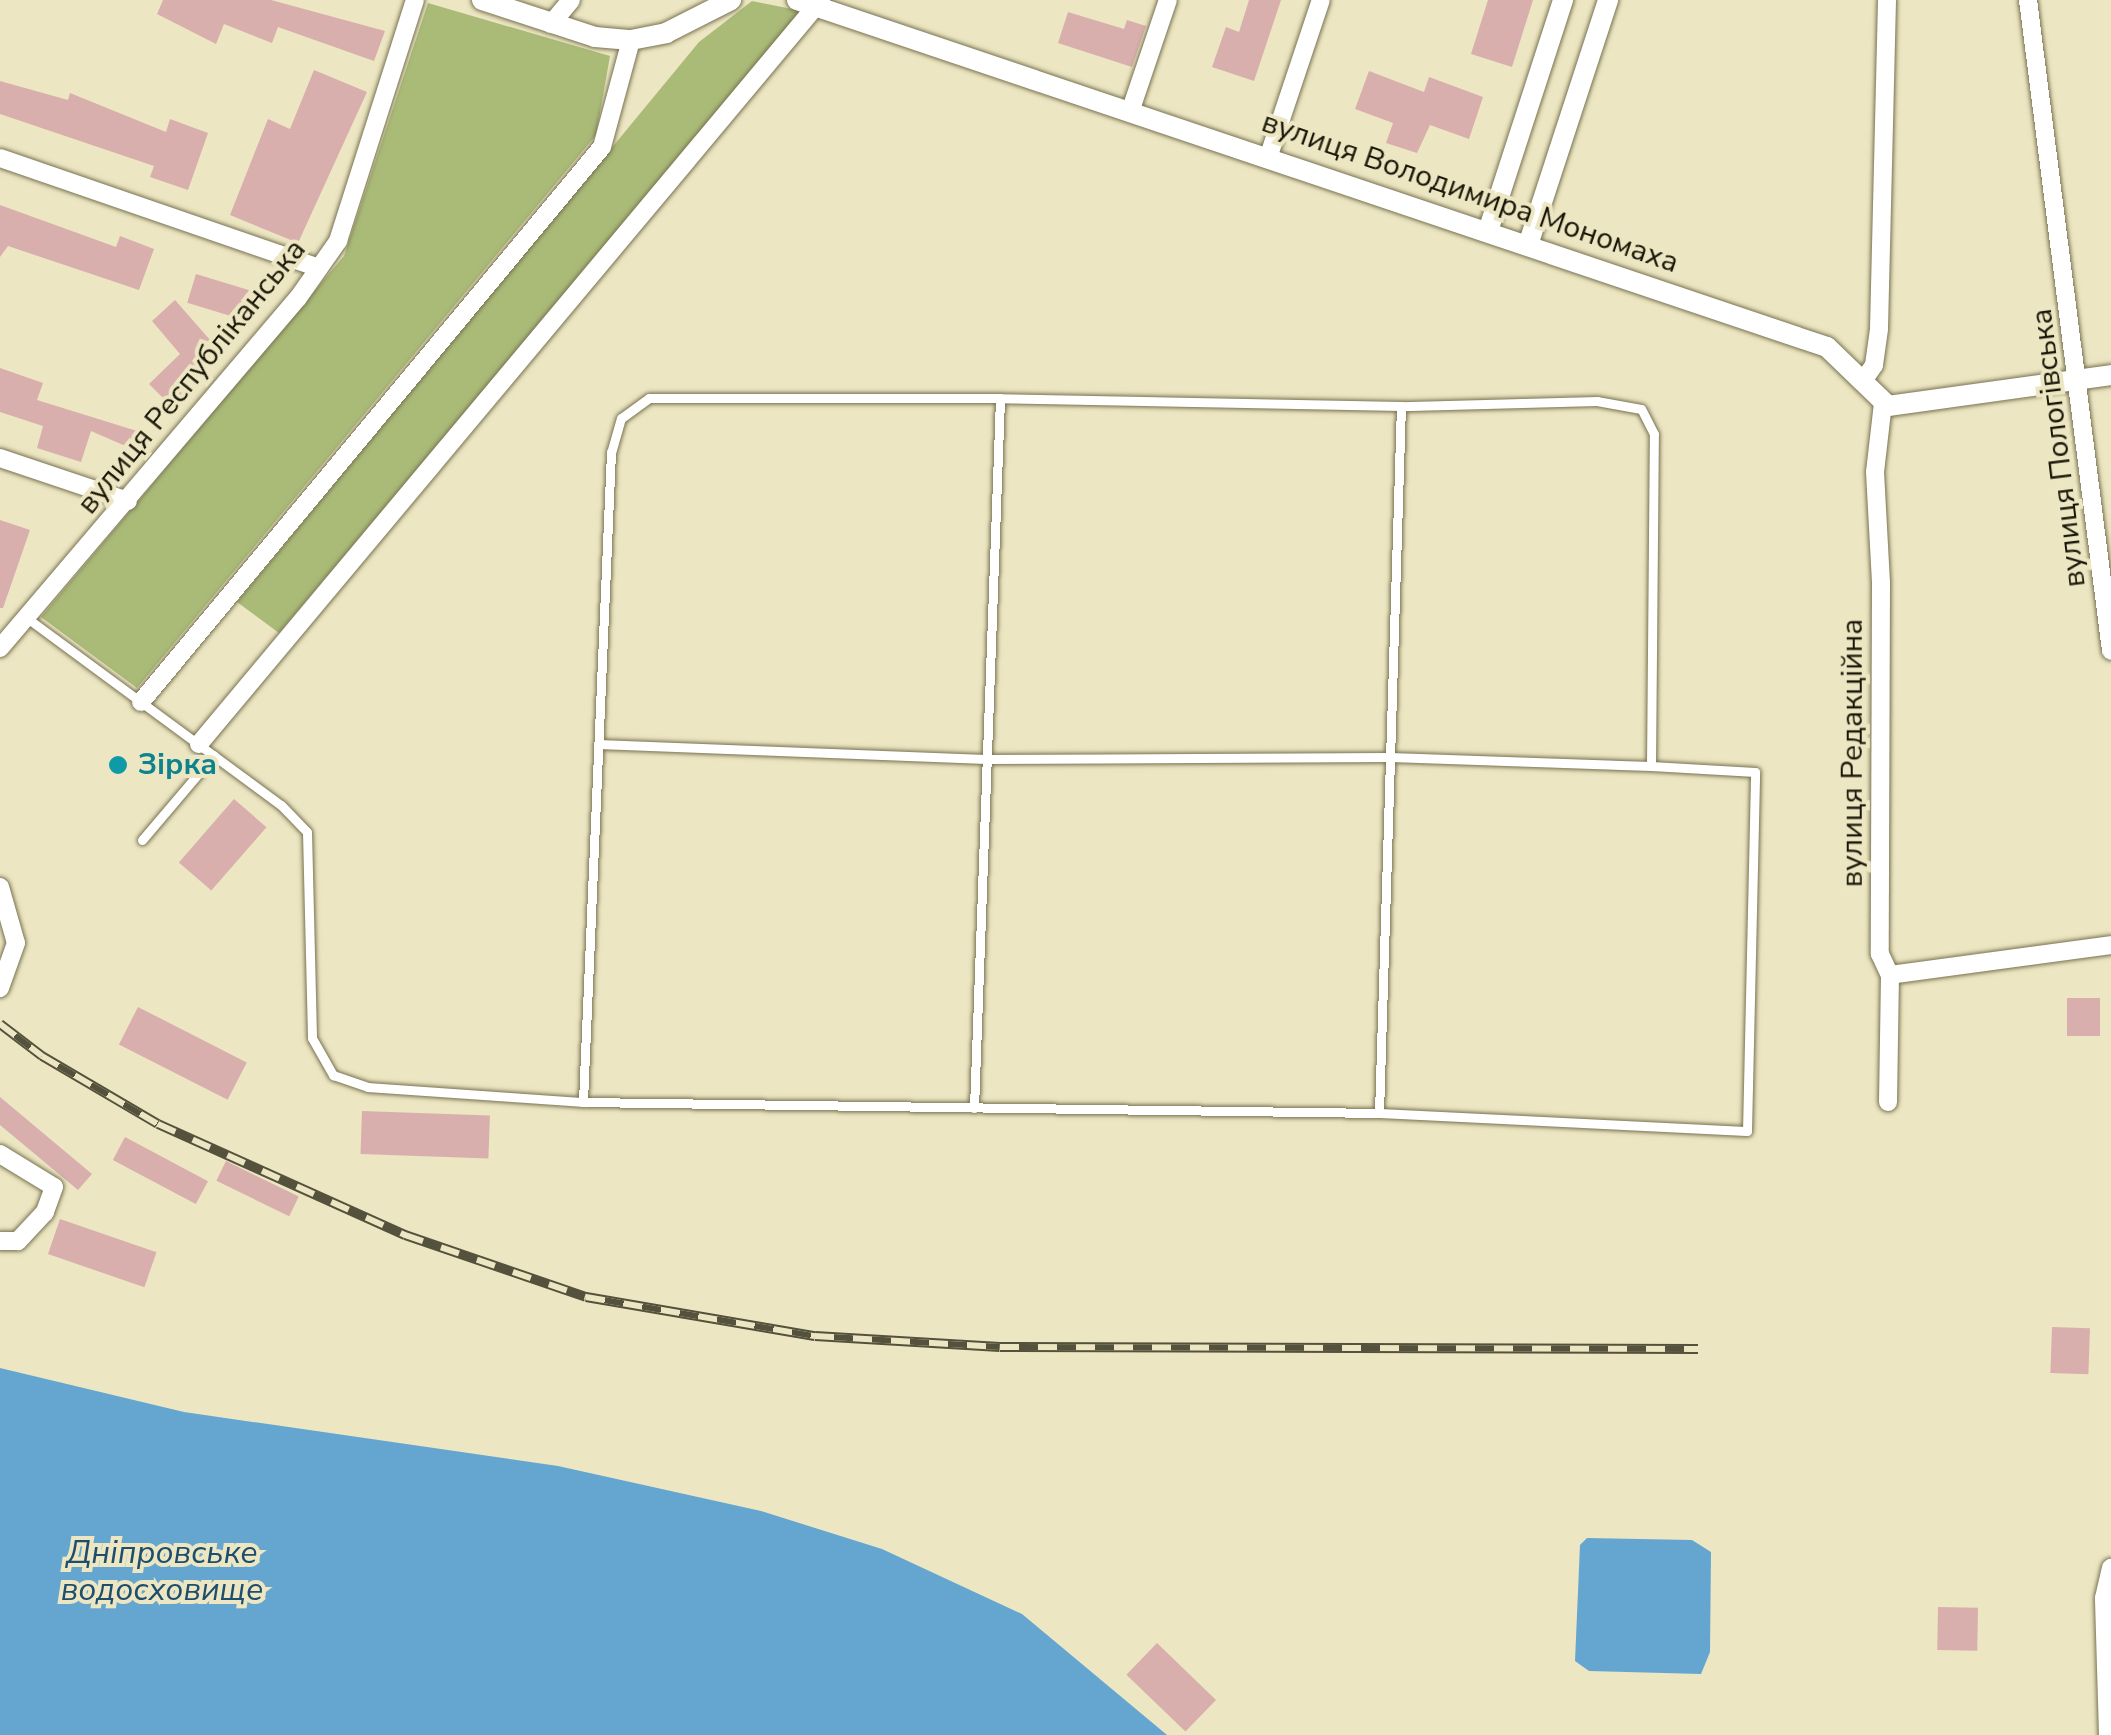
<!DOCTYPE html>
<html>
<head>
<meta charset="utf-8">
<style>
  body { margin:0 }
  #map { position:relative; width:2111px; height:1735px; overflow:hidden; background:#ede6c2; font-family:"Nunito Sans",sans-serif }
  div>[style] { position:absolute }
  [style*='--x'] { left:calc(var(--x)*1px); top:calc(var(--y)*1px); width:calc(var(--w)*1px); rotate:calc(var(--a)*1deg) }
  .forest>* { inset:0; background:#aabb78 }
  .water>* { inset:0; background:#65a6d1 }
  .building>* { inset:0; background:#d8afac; transform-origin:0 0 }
  .roads { filter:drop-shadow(0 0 2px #777251) drop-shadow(0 0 2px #777251) }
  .service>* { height:9px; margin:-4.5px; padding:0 4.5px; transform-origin:4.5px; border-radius:4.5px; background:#fff }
  .minor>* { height:18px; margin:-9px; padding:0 9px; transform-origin:9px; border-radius:9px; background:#fff }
  .tertiary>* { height:20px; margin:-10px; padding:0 10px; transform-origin:10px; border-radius:10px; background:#fff }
  .rail>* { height:10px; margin-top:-5px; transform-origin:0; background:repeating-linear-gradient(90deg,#ede6c2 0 19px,#54513c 0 38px); box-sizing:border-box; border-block:2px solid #54513c }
  .dots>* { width:28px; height:28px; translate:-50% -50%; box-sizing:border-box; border:5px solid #ede6c2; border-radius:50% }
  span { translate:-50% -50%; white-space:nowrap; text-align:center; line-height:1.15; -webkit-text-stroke:8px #ede6c2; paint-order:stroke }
  .street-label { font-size:30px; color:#181608 }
  .culture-label { font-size:30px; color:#0d838f; font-weight:700 }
  .left { translate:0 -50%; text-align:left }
  .water-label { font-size:32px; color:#1d4e6d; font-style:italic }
</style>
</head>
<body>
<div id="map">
  <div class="forest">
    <div style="clip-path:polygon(752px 1px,802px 11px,279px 633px,237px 602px,699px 42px)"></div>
    <div style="clip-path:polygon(428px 3px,610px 56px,596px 135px,137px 688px,41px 617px,344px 256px)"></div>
  </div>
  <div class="water">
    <div style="clip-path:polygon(0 1368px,184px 1412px,558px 1466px,761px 1511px,882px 1549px,1022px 1614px,1167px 1735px,0 1735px)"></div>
    <div style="clip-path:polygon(1587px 1538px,1692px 1540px,1711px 1552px,1710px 1652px,1701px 1674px,1589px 1671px,1575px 1661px,1580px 1545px)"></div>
  </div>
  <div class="building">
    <div style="clip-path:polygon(163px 0,271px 0,385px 31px,374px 61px,278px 27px,272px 43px,224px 24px,216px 44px,157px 14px)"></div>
    <div style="clip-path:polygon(1249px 0,1281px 0,1254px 81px,1212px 67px,1226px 27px,1239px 32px)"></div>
    <div style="clip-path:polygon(1488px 0,1533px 0,1512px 67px,1471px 54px)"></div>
    <div style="clip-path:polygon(1068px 12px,1124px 29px,1127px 20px,1146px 26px,1132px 67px,1058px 43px)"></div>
    <div style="clip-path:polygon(314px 70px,367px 92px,298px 243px,230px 215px,268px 119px,290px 129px)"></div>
    <div style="clip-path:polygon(1369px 71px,1424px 92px,1429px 77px,1483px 97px,1469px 139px,1430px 125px,1417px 153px,1386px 143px,1393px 123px,1355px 109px)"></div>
    <div style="clip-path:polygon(0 81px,68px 100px,70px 93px,166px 132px,170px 119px,208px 133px,188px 190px,150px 177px,154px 166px,0 114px)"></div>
    <div style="clip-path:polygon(0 205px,116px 247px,120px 236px,154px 249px,139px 290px,8px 246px,0 257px)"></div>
    <div style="left:196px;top:274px;width:61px;height:30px;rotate:17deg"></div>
    <div style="clip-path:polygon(175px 300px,218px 349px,175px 386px,184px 395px,172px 407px,149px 384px,180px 354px,152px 321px)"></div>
    <div style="clip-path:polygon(0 368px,43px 383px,37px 400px,137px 431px,130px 448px,91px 431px,81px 462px,37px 448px,43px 426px,0 412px)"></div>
    <div style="clip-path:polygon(0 520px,30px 530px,3px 608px,0 608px)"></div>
    <div style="left:234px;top:799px;width:43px;height:84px;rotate:41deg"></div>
    <div style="left:2067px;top:998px;width:33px;height:38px"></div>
    <div style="left:138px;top:1007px;width:122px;height:42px;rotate:27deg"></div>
    <div style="clip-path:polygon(0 1097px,92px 1174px,78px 1190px,0 1125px)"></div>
    <div style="left:362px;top:1111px;width:128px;height:43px;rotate:2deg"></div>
    <div style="left:125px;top:1137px;width:94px;height:26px;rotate:28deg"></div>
    <div style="left:226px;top:1161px;width:81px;height:22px;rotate:26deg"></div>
    <div style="left:60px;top:1219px;width:102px;height:37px;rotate:19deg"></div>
    <div style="left:2052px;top:1327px;width:38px;height:46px;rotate:2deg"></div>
    <div style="left:1938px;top:1607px;width:40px;height:43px;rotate:1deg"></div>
    <div style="left:1157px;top:1643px;width:82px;height:44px;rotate:44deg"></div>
  </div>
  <div class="roads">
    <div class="service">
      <div style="--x:27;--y:618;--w:315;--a:36.4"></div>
      <div style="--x:281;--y:805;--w:37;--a:46"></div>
      <div style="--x:307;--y:832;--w:206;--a:88.6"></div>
      <div style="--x:312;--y:1038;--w:43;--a:60.4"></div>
      <div style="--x:333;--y:1075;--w:37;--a:19"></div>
      <div style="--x:368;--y:1087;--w:216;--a:4"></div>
      <div style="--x:598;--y:744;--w:388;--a:2.2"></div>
      <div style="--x:986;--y:759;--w:404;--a:-0.3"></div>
      <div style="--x:1390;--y:757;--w:261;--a:2"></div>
      <div style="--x:142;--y:840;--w:111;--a:-49.7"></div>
      <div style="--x:974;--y:1108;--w:710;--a:-87.9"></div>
      <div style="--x:1379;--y:1113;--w:707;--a:-88.22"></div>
      <div style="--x:1401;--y:406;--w:401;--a:-178.9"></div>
      <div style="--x:1000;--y:398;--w:351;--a:180"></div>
      <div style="--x:649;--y:398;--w:34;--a:144"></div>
      <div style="--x:621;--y:418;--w:35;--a:106"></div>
      <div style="--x:611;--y:452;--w:651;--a:92.47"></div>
      <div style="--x:583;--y:1102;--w:796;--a:0.79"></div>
      <div style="--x:1379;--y:1113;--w:368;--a:2.8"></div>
      <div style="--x:1747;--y:1131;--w:359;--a:-88.7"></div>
      <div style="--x:1755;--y:772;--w:104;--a:-176.7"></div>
      <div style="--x:1651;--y:766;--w:332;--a:-89.5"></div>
      <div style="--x:1654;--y:434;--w:28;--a:-117"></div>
      <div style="--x:1641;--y:409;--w:45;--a:-169.7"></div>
      <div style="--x:1597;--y:401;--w:196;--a:178.5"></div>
    </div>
    <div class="minor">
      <div style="--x:2028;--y:0;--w:656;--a:82.73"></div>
      <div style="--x:551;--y:24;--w:31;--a:-50"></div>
      <div style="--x:1131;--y:109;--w:115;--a:-71.3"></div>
      <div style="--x:1269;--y:155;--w:163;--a:-71.5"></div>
      <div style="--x:0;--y:158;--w:337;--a:19"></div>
      <div style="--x:1865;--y:378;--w:16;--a:-55"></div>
      <div style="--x:1874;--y:365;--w:37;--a:-82"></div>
      <div style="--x:1879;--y:328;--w:328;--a:-88.6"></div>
      <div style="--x:1883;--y:403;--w:69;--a:96.6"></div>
      <div style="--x:1875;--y:472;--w:111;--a:86.9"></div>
      <div style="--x:1881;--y:583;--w:371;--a:90.2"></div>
      <div style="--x:1880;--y:954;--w:23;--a:65"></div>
      <div style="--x:1890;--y:975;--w:127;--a:90.9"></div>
      <div style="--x:0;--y:458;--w:135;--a:18.6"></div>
      <div style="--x:0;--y:648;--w:460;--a:-49.6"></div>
      <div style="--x:298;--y:298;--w:70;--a:-54.9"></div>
      <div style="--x:338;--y:241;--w:253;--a:-72.3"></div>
      <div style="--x:141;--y:702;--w:721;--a:-50.29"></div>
      <div style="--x:602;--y:147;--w:111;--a:-74.8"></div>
      <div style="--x:199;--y:744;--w:970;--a:-50.1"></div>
      <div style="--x:0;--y:887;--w:58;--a:74.1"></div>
      <div style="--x:16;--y:943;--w:48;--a:109.6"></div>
      <div style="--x:1890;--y:975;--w:223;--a:-7.7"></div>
      <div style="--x:0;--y:1154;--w:63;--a:31.4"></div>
      <div style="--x:54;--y:1187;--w:27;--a:110"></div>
      <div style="--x:45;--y:1212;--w:40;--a:133"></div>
      <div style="--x:18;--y:1241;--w:18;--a:180"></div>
      <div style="--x:2108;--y:1735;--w:137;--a:-91.7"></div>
      <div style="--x:2104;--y:1598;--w:31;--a:-77"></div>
    </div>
    <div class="tertiary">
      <div style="--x:482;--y:0;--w:119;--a:18.1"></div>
      <div style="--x:595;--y:37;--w:36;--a:5"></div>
      <div style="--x:631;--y:40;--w:36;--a:-11"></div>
      <div style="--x:666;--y:33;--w:73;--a:-26.9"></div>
      <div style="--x:797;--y:0;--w:1087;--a:18.62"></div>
      <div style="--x:1827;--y:347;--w:85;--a:44"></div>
      <div style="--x:1888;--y:406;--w:225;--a:-7.9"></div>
      <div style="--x:1489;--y:228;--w:240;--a:-72"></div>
      <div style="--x:1529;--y:242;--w:255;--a:-71.9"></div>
    </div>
  </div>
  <div class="rail">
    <div style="--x:0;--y:1024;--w:53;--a:37.3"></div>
    <div style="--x:42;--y:1056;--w:134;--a:30.4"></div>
    <div style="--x:158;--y:1124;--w:271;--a:24.2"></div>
    <div style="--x:405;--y:1235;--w:191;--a:18.9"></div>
    <div style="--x:586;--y:1297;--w:232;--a:9.7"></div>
    <div style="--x:815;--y:1336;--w:185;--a:3.4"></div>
    <div style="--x:1000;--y:1347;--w:698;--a:0.16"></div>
  </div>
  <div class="dots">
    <div style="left:118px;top:765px;background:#0f9aa8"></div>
  </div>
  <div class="street-label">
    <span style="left:1470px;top:193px;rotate:19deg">вулиця Володимира Мономаха</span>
    <span style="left:192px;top:377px;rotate:-51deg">вулиця Республіканська</span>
    <span style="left:2059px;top:448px;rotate:-97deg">вулиця Пологівська</span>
    <span style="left:1853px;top:753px;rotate:-90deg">вулиця Редакційна</span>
  </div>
  <div class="culture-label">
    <span class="left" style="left:138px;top:765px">Зірка</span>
  </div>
  <div class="water-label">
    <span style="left:162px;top:1572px">Дніпровське<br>водосховище</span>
  </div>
</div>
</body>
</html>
